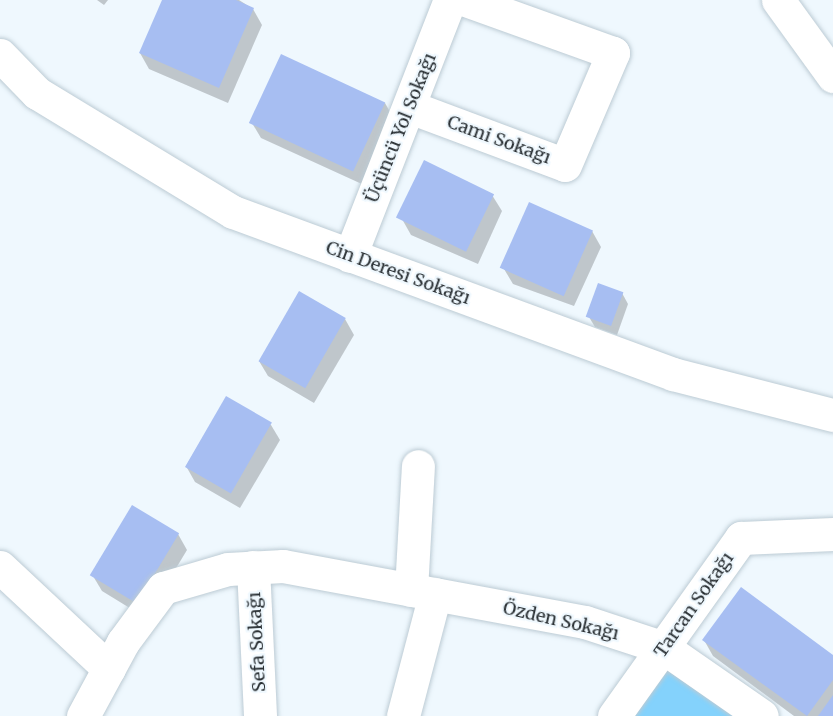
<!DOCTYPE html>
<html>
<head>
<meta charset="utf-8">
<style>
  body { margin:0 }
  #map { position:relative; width:833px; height:716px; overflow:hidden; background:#eff8fe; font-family:Merriweather,serif }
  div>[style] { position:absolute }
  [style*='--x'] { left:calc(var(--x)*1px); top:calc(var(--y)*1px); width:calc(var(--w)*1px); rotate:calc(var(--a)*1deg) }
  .green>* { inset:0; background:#84d2fc }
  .shadow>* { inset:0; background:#0003 }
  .building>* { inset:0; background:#a7bef2; transform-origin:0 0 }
  .roads { filter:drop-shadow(0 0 2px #bccbd4) drop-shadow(0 0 2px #bccbd4) }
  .minor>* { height:33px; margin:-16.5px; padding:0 16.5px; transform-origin:16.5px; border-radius:16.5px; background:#fff }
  span { translate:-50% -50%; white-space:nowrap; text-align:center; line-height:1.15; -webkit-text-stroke:4.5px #eff8fe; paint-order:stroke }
  .street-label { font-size:18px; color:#282e32 }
</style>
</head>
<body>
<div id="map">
  <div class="green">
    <div style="clip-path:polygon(665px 669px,734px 716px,632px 716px)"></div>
  </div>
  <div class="shadow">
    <div style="clip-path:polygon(97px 0,108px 0,104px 5px)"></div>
    <div style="clip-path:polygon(163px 0,239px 0,253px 9px,262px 25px,228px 103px,149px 69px,140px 53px)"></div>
    <div style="clip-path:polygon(385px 103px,394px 119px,364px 185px,261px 138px,252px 123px)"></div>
    <div style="clip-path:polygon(492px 195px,502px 211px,478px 264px,411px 235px,402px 219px)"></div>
    <div style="clip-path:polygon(592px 231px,601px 247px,574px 306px,513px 284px,504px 269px)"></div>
    <div style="clip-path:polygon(622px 293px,628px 304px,617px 335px,595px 327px,589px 317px)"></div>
    <div style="clip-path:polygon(345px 319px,354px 335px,314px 403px,268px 376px,259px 361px)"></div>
    <div style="clip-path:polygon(226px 398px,271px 425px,280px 440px,240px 508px,195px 482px,186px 466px)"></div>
    <div style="clip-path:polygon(178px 534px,187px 550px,146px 618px,102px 591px,93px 576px)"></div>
    <div style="clip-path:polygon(704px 640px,833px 657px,833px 716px,794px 716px,713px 656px)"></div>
  </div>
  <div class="building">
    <div style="clip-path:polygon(162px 0,236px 0,254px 8px,219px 88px,139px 53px)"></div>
    <div style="left:281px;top:54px;width:115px;height:76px;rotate:25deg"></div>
    <div style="left:424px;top:160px;width:78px;height:64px;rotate:26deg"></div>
    <div style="left:529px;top:202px;width:70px;height:72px;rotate:24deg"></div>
    <div style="left:598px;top:283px;width:27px;height:36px;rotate:20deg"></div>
    <div style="left:299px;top:291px;width:54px;height:81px;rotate:30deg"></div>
    <div style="left:226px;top:396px;width:53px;height:82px;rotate:30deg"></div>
    <div style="left:132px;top:505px;width:55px;height:82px;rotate:31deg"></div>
    <div style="clip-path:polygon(741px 587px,833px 655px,833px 680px,807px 716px,702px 640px)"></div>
    <div style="clip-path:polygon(833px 695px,833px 716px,818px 716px)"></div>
  </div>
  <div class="roads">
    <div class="minor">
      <div style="--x:778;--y:0;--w:94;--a:54.1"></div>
      <div style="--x:0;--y:55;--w:53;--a:45.8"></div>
      <div style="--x:37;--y:93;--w:229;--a:31.3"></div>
      <div style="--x:233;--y:212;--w:469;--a:20.2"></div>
      <div style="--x:673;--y:374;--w:165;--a:14.4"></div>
      <div style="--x:410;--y:107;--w:165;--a:20.5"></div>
      <div style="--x:565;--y:165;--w:122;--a:-66.8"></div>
      <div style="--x:613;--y:53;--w:156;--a:-160.2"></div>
      <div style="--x:350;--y:256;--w:275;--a:-68.7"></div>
      <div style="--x:0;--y:567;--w:149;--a:43.1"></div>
      <div style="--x:253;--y:567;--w:149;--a:87.3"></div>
      <div style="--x:411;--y:590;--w:124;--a:-86.8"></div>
      <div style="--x:83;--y:716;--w:84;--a:-61.6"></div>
      <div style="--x:123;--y:642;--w:67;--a:-53.5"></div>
      <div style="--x:163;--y:588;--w:68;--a:-16.3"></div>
      <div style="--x:228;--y:569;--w:55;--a:-3.1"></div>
      <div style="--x:283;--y:566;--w:307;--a:10.5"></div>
      <div style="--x:585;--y:622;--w:83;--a:18.2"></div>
      <div style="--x:664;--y:648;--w:119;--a:34.8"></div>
      <div style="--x:403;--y:716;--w:126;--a:-75.3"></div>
      <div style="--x:614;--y:716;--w:219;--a:-54.5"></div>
      <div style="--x:741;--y:538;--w:92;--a:-2.5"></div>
    </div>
  </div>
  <div class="street-label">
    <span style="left:401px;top:128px;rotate:-68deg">Üçüncü Yol Sokağı</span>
    <span style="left:499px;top:140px;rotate:20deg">Cami Sokağı</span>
    <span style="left:398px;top:273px;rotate:20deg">Cin Deresi Sokağı</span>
    <span style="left:694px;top:605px;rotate:-55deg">Tarcan Sokağı</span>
    <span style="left:561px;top:621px;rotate:13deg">Özden Sokağı</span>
    <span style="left:257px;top:642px;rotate:-93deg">Sefa Sokağı</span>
  </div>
</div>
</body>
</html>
